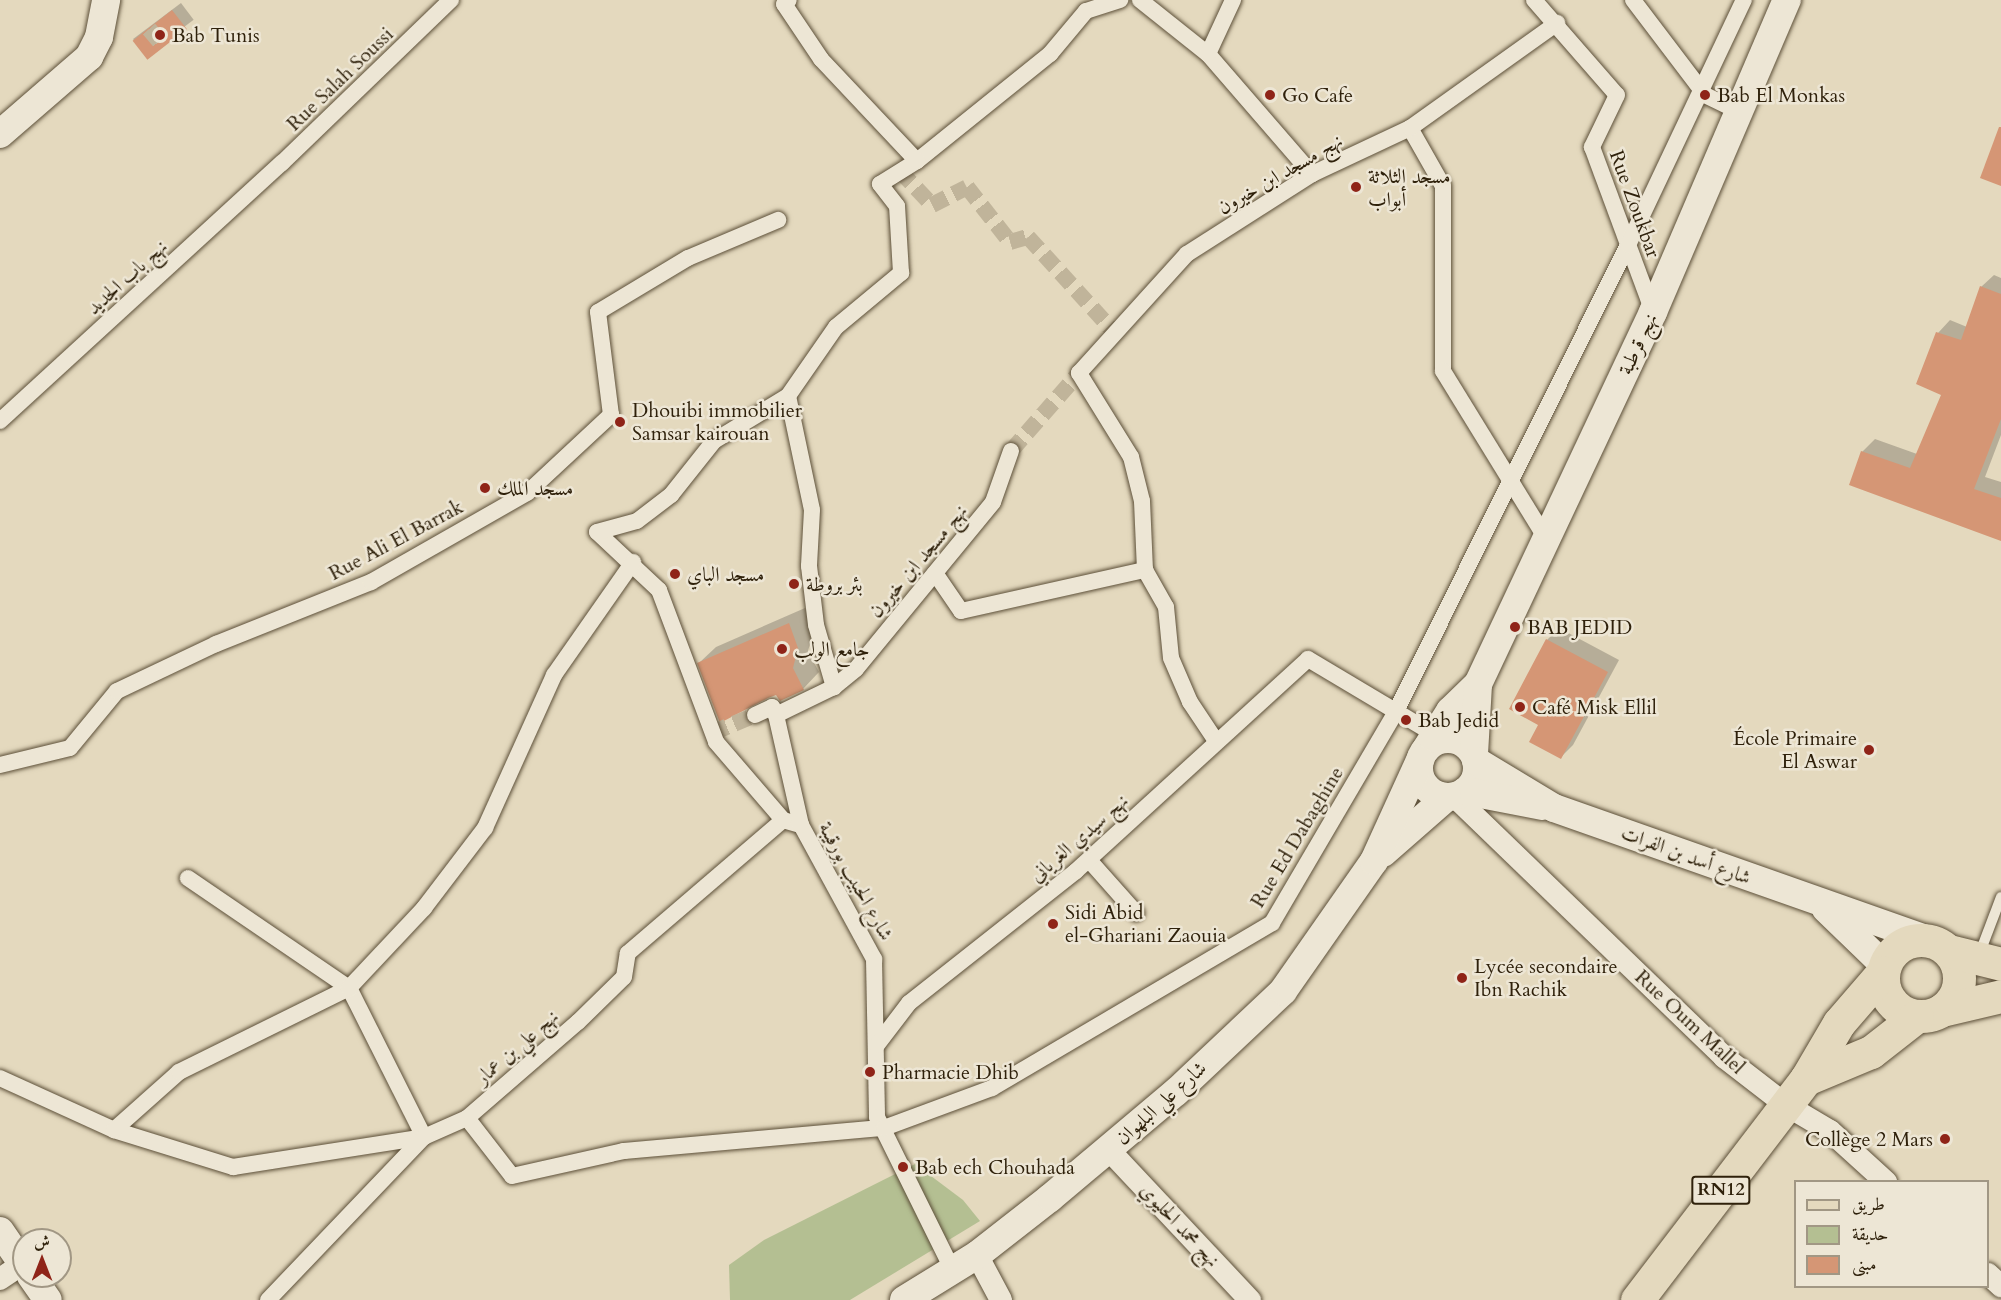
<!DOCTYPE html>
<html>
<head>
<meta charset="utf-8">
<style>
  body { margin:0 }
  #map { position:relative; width:2001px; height:1300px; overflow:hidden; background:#e4d9be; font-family:Cardo,Amiri,serif }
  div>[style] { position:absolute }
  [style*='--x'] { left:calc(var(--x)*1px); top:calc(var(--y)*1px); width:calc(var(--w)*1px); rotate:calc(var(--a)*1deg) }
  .green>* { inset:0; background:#b4bf92 }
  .shadow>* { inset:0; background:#0003; transform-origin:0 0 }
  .building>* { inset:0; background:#d59675; transform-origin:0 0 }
  .pedestrian-tunnel>* { height:16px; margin-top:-8px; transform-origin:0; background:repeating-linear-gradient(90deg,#c0b49a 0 16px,transparent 0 24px) }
  .roads { filter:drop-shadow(0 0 2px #5c4f38) drop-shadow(0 0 2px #5c4f38) }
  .service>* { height:10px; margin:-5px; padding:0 5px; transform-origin:5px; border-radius:5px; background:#ede6d5 }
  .pedestrian>* { height:16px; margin:-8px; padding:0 8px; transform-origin:8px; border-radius:8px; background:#ede6d5 }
  .minor>* { height:22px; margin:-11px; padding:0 11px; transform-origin:11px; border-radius:11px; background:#ede6d5 }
  .tertiary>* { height:28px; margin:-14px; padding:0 14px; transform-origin:14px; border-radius:14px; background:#ede6d5 }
  .tertiary>.ring { margin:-14px; padding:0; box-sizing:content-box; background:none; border:28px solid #ede6d5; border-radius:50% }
  .primary>* { height:33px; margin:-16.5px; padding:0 16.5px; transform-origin:16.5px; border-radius:16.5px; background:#e4d9be }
  .primary>.ring { margin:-16.5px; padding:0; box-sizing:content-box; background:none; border:33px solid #e4d9be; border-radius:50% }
  .dots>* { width:16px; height:16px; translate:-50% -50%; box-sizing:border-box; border:3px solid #ede6d5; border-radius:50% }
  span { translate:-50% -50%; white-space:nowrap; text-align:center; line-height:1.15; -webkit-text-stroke:5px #ede6d5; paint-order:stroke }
  .shield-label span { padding:2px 4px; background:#ede6d5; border:2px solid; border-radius:4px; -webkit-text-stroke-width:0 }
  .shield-label { font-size:18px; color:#2f210b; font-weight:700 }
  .poi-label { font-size:20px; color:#2f210b }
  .left { translate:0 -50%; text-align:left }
  .right { translate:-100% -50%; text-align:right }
  .street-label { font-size:20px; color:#2f210b }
  .legend { position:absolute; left:1794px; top:1180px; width:195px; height:108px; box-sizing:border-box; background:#ede6d5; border:2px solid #a19784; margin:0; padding:8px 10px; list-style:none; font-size:18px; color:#2f210b }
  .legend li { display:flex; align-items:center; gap:12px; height:30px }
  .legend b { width:30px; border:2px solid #a19784 }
  .north { position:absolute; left:12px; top:1228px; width:60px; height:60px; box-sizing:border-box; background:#ede6d5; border:2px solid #a19784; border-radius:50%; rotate:0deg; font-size:16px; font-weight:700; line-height:24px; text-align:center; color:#2f210b }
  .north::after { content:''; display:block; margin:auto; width:21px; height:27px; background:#8f2418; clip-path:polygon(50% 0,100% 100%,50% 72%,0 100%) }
</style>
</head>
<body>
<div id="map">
  <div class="green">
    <div style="clip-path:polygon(915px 1164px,963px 1200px,980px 1221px,850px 1300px,730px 1300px,729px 1265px,764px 1240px)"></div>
  </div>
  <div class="shadow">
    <div style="left:181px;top:3px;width:21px;height:60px;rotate:53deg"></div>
    <div style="clip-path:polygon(1994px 275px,2001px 278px,2001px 435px,1985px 477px,2001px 482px,2001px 539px,1862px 452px,1875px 439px,1917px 454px,1943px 394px,1938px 333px,1950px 320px,1967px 327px,1981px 287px)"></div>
    <div style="clip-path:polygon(805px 608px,814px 630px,808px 651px,819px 672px,803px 689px,776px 694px,699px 663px,716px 647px)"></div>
    <div style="clip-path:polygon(1559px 628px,1619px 660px,1573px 745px,1561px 757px,1540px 724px,1547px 640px)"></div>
  </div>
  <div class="building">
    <div style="left:172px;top:10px;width:24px;height:50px;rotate:52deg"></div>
    <div style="clip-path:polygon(1999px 127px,2001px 127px,2001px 186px,1980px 178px)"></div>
    <div style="clip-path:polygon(1980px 286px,2001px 294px,2001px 419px,1974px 489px,2001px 498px,2001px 541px,1849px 485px,1861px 451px,1910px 468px,1941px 395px,1916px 384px,1936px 332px,1961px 340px)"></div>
    <div style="clip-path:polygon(789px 623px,798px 648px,793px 668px,804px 690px,780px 701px,776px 695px,768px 698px,720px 723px,697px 663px)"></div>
    <div style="clip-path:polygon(1546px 639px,1608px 672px,1561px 759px,1529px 742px,1538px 725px,1509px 709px)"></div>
  </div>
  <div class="pedestrian-tunnel">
    <div style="--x:149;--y:29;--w:23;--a:50"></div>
    <div style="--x:900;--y:171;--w:47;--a:46.7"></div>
    <div style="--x:932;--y:205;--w:39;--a:-27"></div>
    <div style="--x:967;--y:187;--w:70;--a:52"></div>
    <div style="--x:1010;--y:242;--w:19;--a:-16"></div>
    <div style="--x:1028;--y:237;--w:130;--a:47.8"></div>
    <div style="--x:1011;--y:451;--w:103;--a:-48.9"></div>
    <div style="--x:712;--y:733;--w:47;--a:-22.7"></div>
  </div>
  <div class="roads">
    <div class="service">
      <div style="--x:1979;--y:955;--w:62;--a:-69.2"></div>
    </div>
    <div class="pedestrian">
      <div style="--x:1140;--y:0;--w:87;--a:38.5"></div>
      <div style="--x:1208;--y:54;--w:159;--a:49.1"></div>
      <div style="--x:1534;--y:0;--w:126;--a:48.9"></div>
      <div style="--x:1617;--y:95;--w:58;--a:115.7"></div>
      <div style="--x:1592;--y:147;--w:176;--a:69.7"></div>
      <div style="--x:1633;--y:0;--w:119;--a:52.8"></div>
      <div style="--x:1705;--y:95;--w:39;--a:26"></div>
      <div style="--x:1208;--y:54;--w:60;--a:-65.2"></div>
      <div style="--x:1410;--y:128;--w:67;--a:60.4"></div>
      <div style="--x:1443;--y:186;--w:185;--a:90"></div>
      <div style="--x:1443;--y:371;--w:198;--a:58.4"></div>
      <div style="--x:917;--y:161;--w:171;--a:-38.8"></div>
      <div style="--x:1050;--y:54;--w:56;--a:-50.1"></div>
      <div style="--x:1086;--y:11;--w:36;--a:-18"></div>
      <div style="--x:788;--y:396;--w:116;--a:78.1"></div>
      <div style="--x:812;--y:510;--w:56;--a:93.1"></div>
      <div style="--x:809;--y:566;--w:59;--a:83.2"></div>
      <div style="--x:816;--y:625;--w:65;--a:73.8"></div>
      <div style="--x:0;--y:421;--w:382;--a:-42.5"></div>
      <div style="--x:282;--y:163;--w:235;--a:-44"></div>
      <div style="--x:597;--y:532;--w:85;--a:43.1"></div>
      <div style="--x:659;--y:590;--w:162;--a:69.4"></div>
      <div style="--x:716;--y:742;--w:103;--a:49.3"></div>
      <div style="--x:783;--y:820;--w:19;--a:16"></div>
      <div style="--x:801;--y:825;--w:153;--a:61.4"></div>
      <div style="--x:874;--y:959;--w:158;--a:88.9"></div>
      <div style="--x:877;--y:1117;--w:172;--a:63.7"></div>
      <div style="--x:597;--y:532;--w:41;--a:-15.4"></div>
      <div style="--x:637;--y:521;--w:43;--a:-37.4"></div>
      <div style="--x:671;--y:495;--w:69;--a:-51.5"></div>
      <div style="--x:714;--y:441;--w:87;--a:-31.3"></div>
      <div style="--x:788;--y:396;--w:84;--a:-55.2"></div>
      <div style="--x:836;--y:327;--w:85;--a:-39.7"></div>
      <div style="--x:901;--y:273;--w:67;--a:-93.4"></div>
      <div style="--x:897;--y:206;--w:28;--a:-128"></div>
      <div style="--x:880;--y:184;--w:44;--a:-31.9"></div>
      <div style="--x:917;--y:161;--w:140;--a:-133.3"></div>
      <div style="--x:821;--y:59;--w:66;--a:-123.9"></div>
      <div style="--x:784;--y:4;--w:6;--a:-39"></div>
      <div style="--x:1145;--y:570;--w:69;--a:-92.5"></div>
      <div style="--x:1142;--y:501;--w:45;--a:-104"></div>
      <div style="--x:1131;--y:457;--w:99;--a:-121.8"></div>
      <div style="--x:1079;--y:373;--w:161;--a:-47.8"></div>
      <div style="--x:1187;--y:254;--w:148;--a:-32.6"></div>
      <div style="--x:1312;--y:174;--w:108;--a:-25.1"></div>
      <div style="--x:1410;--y:128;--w:181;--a:-35.5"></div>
      <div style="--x:935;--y:573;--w:46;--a:55.6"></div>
      <div style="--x:961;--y:611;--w:189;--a:-12.6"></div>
      <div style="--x:1145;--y:570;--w:43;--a:60.4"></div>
      <div style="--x:1166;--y:607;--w:51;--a:84.4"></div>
      <div style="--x:1171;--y:658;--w:48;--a:66.6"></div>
      <div style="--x:1190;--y:702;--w:47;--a:56.3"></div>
      <div style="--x:755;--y:715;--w:19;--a:-25"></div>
      <div style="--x:772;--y:707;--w:9;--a:63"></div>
      <div style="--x:0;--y:765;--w:72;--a:-13.7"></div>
      <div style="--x:70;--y:748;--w:74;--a:-50.5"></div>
      <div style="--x:117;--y:691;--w:110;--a:-25.4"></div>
      <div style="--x:216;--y:644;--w:167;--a:-21.8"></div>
      <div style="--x:371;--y:582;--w:180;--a:-29.7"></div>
      <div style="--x:527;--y:493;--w:115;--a:-42.9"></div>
      <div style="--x:611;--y:415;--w:104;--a:-97.2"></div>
      <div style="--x:598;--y:312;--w:105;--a:-31"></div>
      <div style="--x:688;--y:258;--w:98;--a:-22.9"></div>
      <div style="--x:801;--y:825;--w:113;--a:-102.8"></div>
      <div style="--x:776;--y:715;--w:64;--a:-25.8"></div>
      <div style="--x:834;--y:687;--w:28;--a:-39"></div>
      <div style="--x:856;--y:669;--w:216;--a:-50.6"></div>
      <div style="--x:993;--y:502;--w:54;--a:-70.6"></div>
      <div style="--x:1089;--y:860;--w:71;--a:48.4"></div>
      <div style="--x:877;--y:1045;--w:53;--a:-52.7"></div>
      <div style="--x:909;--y:1003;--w:213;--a:-38.3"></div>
      <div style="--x:1076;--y:871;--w:314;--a:-42.4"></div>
      <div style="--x:1308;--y:659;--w:147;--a:30.8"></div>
      <div style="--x:0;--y:1078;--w:125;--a:24.5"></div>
      <div style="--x:114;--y:1130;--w:125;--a:17.3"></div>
      <div style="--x:233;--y:1167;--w:193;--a:-8.9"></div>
      <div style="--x:424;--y:1137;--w:167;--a:-116.7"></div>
      <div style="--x:349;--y:988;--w:195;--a:-145.7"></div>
      <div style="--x:467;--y:1118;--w:73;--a:52.2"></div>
      <div style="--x:512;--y:1176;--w:115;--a:-12.6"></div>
      <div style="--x:624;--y:1151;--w:261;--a:-5.1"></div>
      <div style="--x:884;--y:1128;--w:115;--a:-20.3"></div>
      <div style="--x:992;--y:1088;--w:325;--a:-30.5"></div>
      <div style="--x:1272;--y:923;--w:243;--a:-59.6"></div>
      <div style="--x:1395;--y:713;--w:523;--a:-63.53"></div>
      <div style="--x:1628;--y:245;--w:271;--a:-64.7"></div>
      <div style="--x:114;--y:1130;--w:87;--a:-41.7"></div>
      <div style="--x:179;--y:1072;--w:190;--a:-26.3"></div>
      <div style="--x:349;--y:988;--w:110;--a:-46.8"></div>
      <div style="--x:424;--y:908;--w:101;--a:-52.7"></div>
      <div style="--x:485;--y:828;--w:168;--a:-65.7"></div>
      <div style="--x:554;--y:675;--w:138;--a:-55"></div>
      <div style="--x:268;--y:1300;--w:226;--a:-46.3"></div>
      <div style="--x:424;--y:1137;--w:47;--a:-23.8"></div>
      <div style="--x:467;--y:1118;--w:147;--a:-40.9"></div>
      <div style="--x:578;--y:1022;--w:64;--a:-44.4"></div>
      <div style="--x:624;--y:977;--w:24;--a:-81"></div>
      <div style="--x:628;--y:953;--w:204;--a:-40.6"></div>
    </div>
    <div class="minor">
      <div style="--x:1454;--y:796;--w:376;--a:44"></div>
      <div style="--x:1724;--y:1057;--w:78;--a:37.7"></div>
      <div style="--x:1786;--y:1105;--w:51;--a:30.6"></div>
      <div style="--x:1830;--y:1131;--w:76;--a:42.3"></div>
      <div style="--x:1109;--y:1150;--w:206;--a:46.8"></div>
      <div style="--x:977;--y:1255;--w:51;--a:61.9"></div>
      <div style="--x:1988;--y:1274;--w:18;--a:43"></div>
      <div style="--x:0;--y:1279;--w:27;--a:-34"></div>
    </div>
    <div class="tertiary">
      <div style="--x:0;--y:134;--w:118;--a:-40.9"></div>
      <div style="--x:89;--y:57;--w:22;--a:-63"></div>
      <div style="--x:99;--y:37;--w:38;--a:-79"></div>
      <div class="ring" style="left:1419px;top:739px;width:30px;height:30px"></div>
      <div style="--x:1426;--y:749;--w:45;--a:-57.7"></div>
      <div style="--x:1450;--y:711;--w:39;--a:-44"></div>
      <div style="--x:1478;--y:684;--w:411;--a:-64.8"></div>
      <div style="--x:1653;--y:312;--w:340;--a:-66.8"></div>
      <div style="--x:1474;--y:754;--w:70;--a:-86.7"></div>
      <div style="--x:1476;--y:761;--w:91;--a:31.1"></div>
      <div style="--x:1554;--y:808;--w:394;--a:19.4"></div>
      <div style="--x:1465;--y:791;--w:79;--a:10.9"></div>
      <div style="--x:1383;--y:853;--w:85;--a:-41.2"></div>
      <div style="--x:1826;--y:909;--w:81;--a:44"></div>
      <div style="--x:0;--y:1231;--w:42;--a:55.6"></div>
      <div style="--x:31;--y:1276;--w:29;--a:55"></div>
      <div style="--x:904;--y:1300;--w:86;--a:-31.7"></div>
      <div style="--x:977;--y:1255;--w:93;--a:-38"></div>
      <div style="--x:1050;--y:1198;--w:165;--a:-40.1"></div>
      <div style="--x:1176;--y:1092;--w:147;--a:-43.3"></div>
      <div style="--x:1283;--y:991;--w:159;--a:-55"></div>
      <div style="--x:1374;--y:861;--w:111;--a:-65.5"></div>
    </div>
    <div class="primary">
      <div class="ring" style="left:1883px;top:940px;width:43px;height:43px"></div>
      <div style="--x:1949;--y:951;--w:54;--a:14"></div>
      <div style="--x:1942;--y:1010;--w:61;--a:-13.3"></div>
      <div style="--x:1806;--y:1079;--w:70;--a:-22.6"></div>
      <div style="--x:1871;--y:1052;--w:58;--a:-38"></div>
      <div style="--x:1637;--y:1300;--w:278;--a:-52.6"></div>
      <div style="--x:1806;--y:1079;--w:65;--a:-59.5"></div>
      <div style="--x:1839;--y:1023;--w:67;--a:-49.2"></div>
    </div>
  </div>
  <div class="dots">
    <div style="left:160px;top:35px;background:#8f2418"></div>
    <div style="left:1270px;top:95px;background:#8f2418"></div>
    <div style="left:1705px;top:95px;background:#8f2418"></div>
    <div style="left:1356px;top:187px;background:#8f2418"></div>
    <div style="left:620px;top:422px;background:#8f2418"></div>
    <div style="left:485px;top:488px;background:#8f2418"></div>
    <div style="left:675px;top:574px;background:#8f2418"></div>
    <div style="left:794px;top:584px;background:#8f2418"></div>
    <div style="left:1515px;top:627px;background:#8f2418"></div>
    <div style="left:782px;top:649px;background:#8f2418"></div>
    <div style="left:1520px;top:707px;background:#8f2418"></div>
    <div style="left:1406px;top:720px;background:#8f2418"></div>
    <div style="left:1869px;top:750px;background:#8f2418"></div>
    <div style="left:1053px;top:924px;background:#8f2418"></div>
    <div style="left:1462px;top:978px;background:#8f2418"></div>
    <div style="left:870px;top:1072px;background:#8f2418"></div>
    <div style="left:1945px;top:1139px;background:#8f2418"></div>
    <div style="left:903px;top:1167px;background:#8f2418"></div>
  </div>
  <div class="shield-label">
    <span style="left:1721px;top:1190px">RN12</span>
  </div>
  <div class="poi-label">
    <span class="left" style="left:172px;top:35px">Bab Tunis</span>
    <span class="left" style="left:1282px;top:95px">Go Cafe</span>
    <span class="left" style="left:1717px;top:95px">Bab El Monkas</span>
    <span class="left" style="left:1368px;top:188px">مسجد الثلاثة<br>أبواب</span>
    <span class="left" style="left:632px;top:422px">Dhouibi immobilier<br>Samsar kairouan</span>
    <span class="left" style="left:497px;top:488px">مسجد الملك</span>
    <span class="left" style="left:687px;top:574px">مسجد الباي</span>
    <span class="left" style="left:806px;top:584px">بئر بروطة</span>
    <span class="left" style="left:1527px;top:627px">BAB JEDID</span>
    <span class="left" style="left:794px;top:649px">جامع الولب</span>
    <span class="left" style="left:1532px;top:707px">Café Misk Ellil</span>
    <span class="left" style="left:1418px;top:720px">Bab Jedid</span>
    <span class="right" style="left:1857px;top:750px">École Primaire<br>El Aswar</span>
    <span class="left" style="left:1065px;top:924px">Sidi Abid<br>el-Ghariani Zaouia</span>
    <span class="left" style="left:1474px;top:978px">Lycée secondaire<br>Ibn Rachik</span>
    <span class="left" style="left:882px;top:1072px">Pharmacie Dhib</span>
    <span class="right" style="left:1933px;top:1139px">Collège 2 Mars</span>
    <span class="left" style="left:915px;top:1167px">Bab ech Chouhada</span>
  </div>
  <div class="street-label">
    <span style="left:340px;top:79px;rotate:-44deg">Rue Salah Soussi</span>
    <span style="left:1280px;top:174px;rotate:-30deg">نهج مسجد ابن خيرون</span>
    <span style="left:1635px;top:204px;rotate:70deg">Rue Zoukbar</span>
    <span style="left:127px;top:277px;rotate:-42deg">نهج باب الجديد</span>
    <span style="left:1638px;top:344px;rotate:-65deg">نهج قرطبة</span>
    <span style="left:396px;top:540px;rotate:-28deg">Rue Ali El Barrak</span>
    <span style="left:918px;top:561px;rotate:-50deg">نهج مسجد ابن خيرون</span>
    <span style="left:1297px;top:837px;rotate:-59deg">Rue Ed Dabaghine</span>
    <span style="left:1079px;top:838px;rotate:-41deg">نهج سيدي الغرياني</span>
    <span style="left:1686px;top:855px;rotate:20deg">شارع أسد بن الفرات</span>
    <span style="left:856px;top:881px;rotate:61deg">شارع الحبيب بورقيبة</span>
    <span style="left:1690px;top:1022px;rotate:43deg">Rue Oum Mallel</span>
    <span style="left:517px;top:1047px;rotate:-41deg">نهج علي بن عمار</span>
    <span style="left:1161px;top:1103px;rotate:-42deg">شارع علي البلهوان</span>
    <span style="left:1180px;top:1225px;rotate:47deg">نهج محمد الحليوي</span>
  </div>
  <ul class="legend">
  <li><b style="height:8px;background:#e4d9be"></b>طريق</li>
  <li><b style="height:16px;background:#b4bf92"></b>حديقة</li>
  <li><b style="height:16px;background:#d59675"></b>مبنى</li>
  </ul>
  <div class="north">ش</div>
</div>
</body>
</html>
